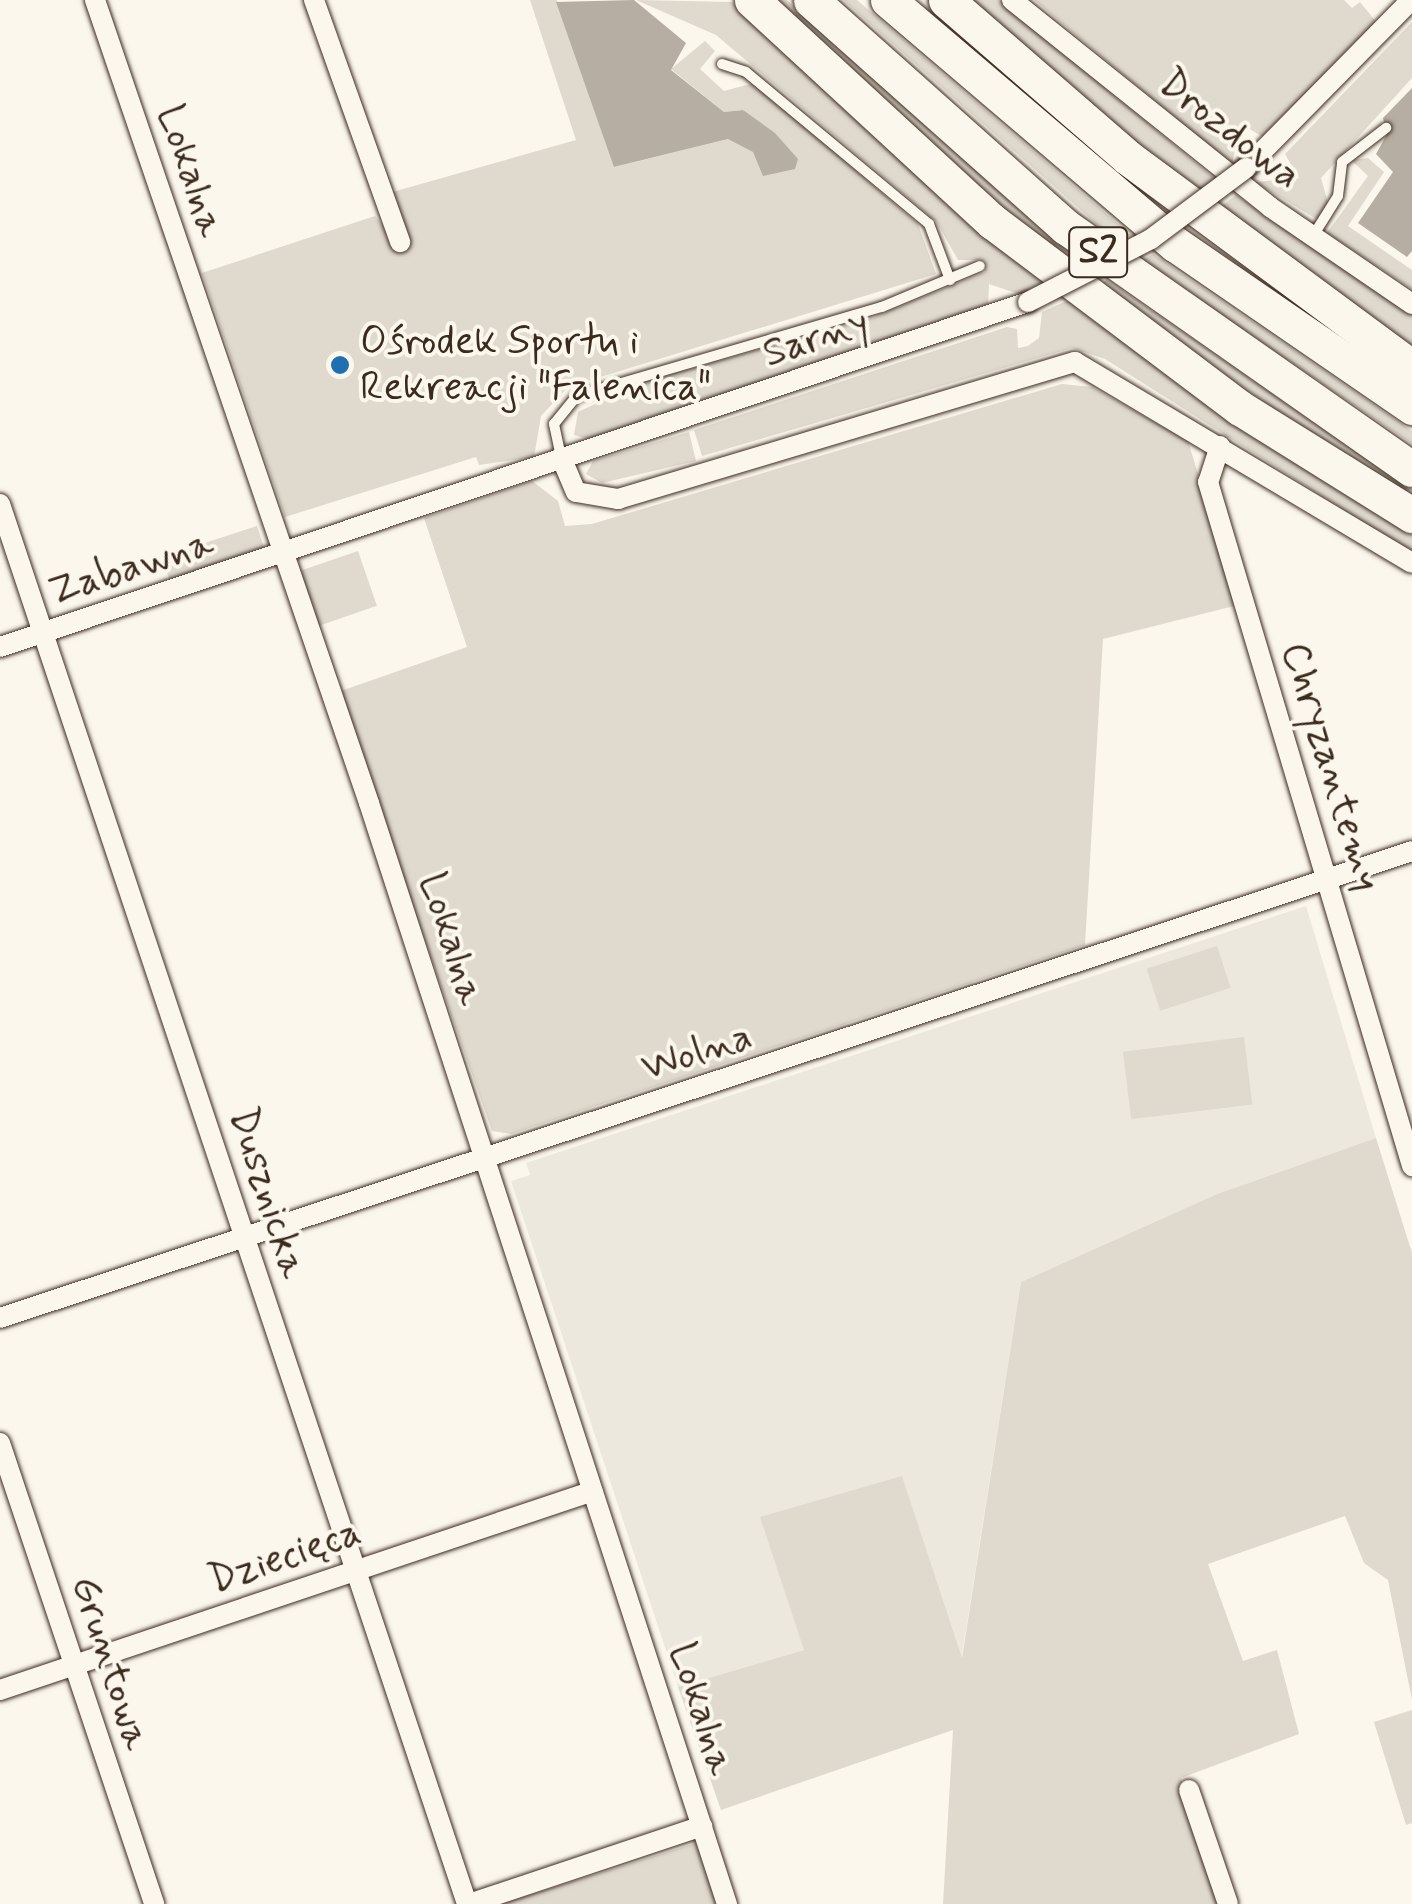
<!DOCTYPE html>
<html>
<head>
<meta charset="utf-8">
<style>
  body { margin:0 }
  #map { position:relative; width:1412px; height:1904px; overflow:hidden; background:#fbf7ec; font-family:Mynerve,sans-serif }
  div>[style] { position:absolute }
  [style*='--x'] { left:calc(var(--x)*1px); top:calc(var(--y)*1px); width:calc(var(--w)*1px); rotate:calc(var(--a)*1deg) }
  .built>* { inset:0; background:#ede8dd }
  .green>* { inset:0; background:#dfd9ce; transform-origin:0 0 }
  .water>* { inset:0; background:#b6aea2 }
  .roads { filter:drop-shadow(0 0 2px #3b2a1e) drop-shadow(0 0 2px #3b2a1e) }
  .service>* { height:10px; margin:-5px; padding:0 5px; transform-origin:5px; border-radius:5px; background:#fbf7ec }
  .minor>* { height:20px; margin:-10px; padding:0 10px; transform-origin:10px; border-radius:10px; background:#fbf7ec }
  .motorway>* { height:35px; margin:-17.5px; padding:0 17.5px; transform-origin:17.5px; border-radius:17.5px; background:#fbf7ec }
  .bridges { filter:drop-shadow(0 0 2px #3b2a1e) drop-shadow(0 0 2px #3b2a1e) }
  .minor-bridge>* { height:20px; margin:-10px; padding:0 10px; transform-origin:10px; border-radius:10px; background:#fbf7ec }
  .dots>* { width:28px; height:28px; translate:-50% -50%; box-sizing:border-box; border:5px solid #fbf7ec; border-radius:50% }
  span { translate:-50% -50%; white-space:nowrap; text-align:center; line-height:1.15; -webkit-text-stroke:8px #fbf7ec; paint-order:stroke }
  .shield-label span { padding:2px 8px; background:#fbf7ec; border:2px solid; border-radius:8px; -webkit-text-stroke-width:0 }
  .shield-label { font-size:38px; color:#3b2a1e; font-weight:700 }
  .street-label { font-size:40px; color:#3b2a1e }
  .poi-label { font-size:40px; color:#3b2a1e }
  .left { translate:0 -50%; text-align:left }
</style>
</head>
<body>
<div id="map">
  <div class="built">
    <div style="clip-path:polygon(1306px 906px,1376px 1138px,1217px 1194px,1021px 1282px,961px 1661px,902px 1477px,804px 1650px,678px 1687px,511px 1181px,530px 1175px,526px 1163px)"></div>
  </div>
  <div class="green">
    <div style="clip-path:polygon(530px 0,557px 0,615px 167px,728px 139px,798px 159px,743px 110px,724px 112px,671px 69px,705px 41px,715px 51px,700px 69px,724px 91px,754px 83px,918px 224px,936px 274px,568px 387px,541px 416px,534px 457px,479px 465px,476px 457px,285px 517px,202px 273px,375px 216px,392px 238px,389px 193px,576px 140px)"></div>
    <div style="clip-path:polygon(636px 0,732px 2px,1050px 280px,1019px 294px,989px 284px,988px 307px,588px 439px,574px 435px,578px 412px,637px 384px,872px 318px,985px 272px,979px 260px,958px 260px,936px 221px,716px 35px)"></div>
    <div style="clip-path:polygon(769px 0,787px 0,1084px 263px,1070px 270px)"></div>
    <div style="clip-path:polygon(843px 0,857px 0,1131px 235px,1118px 243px)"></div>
    <div style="clip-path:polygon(965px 0,999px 0,1215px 179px,1196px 195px)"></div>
    <div style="clip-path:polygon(1034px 0,1344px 0,1352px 8px,1360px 2px,1377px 23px,1263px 137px,1240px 123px,1232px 165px)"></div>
    <div style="clip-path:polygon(1412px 22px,1412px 78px,1321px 178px,1328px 203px,1318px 220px,1255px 182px,1299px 178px,1285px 154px)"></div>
    <div style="clip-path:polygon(1368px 158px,1384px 172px,1348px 226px,1412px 270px,1412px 289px,1327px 233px,1368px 176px,1351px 160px)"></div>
    <div style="clip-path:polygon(1236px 195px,1412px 312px,1412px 359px,1216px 210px)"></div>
    <div style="clip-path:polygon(1153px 254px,1412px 431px,1412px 444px,1141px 261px)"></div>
    <div style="clip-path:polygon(1107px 280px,1412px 490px,1412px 502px,1093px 287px)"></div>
    <div style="clip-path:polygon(1073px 298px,1412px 528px,1412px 553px,1105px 359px,1072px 348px,702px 456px,694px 430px,1007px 327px,1017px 329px,1018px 348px,1028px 346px,1039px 338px,1042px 312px)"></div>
    <div style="clip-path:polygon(1062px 384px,1092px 387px,1188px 441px,1238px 605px,1103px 639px,1085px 945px,511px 1134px,492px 1131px,338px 692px,467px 647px,424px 518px,532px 481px,558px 501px,565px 526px,592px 524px)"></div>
    <div style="clip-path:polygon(689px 432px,696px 461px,602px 483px,586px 474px,593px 461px)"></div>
    <div style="left:257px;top:526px;width:26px;height:100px;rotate:72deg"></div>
    <div style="left:358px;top:551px;width:58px;height:64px;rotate:71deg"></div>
    <div style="left:1217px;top:946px;width:44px;height:74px;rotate:72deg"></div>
    <div style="left:1244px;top:1037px;width:68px;height:122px;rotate:83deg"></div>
    <div style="clip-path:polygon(1376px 1138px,1412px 1253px,1412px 1700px,1388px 1580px,1364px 1563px,1345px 1516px,1208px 1564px,1243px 1661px,1277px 1650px,1299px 1734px,1181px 1778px,1222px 1904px,943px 1904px,953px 1730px,721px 1810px,678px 1687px,804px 1650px,760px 1517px,902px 1476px,962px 1658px,1021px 1282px,1217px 1194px)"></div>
    <div style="clip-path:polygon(1412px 1710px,1412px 1823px,1406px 1825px,1374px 1722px)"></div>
    <div style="clip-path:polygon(696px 1843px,716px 1904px,501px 1904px)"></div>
  </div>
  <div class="water">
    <div style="clip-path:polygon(634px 0,686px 43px,671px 70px,724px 112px,743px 110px,775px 133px,798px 159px,795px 169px,763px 176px,753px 152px,728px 139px,614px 167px,556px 2px)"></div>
    <div style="clip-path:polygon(1412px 88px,1412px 251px,1407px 257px,1358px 223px,1393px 172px,1376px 154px,1387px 134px,1383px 118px)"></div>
  </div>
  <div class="roads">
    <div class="service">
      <div style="--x:722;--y:64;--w:25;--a:18"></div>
      <div style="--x:746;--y:72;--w:238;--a:39.7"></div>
      <div style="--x:929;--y:224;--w:60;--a:69.4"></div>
      <div style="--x:1313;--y:236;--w:47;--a:-58"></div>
      <div style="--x:1338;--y:196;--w:34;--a:-83"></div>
      <div style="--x:1342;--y:162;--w:56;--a:-37.7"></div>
      <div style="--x:561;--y:457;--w:34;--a:-102"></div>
      <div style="--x:554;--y:424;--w:36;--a:-51"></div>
      <div style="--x:577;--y:396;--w:318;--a:-16.3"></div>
      <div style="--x:882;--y:307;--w:106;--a:-22.7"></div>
    </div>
    <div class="minor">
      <div style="--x:95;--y:0;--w:848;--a:71.16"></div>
      <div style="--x:369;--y:803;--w:1158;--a:71.99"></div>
      <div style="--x:314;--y:0;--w:257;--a:70.4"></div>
      <div style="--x:1012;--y:0;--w:331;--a:38.7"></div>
      <div style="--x:1270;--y:207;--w:172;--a:34.3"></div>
      <div style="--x:1246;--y:168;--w:235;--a:-45.5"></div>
      <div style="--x:1220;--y:446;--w:38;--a:108"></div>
      <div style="--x:1208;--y:482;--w:714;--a:73.39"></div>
      <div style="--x:561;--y:457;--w:38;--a:67"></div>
      <div style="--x:576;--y:492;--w:43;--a:9.5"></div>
      <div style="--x:618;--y:499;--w:477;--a:-16.7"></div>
      <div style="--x:1075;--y:362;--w:392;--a:30.8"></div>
      <div style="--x:0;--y:504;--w:1476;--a:71.55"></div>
      <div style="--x:0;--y:647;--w:1084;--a:-18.55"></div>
      <div style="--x:0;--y:1318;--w:1487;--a:-18.3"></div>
      <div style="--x:0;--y:1443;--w:486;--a:71.5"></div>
      <div style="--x:0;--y:1690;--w:625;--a:-18.55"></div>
      <div style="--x:1189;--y:1790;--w:120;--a:71.1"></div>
      <div style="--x:469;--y:1904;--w:246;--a:-18.5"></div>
    </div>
    <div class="motorway">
      <div style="--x:752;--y:0;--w:328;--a:42.7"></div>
      <div style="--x:993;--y:222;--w:309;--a:37"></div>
      <div style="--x:1240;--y:408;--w:203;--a:31.9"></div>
      <div style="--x:811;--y:0;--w:341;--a:41.7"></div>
      <div style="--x:1066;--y:227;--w:422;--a:35"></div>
      <div style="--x:888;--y:0;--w:377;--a:40.4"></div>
      <div style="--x:1175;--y:244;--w:288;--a:34.5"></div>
      <div style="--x:946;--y:0;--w:240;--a:40.9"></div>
      <div style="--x:1127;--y:157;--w:355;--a:36.5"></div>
    </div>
  </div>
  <div class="bridges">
    <div class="minor-bridge">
      <div style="--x:1028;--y:302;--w:138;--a:-27.1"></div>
      <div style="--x:1151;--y:239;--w:119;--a:-36.8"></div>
    </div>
  </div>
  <div class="dots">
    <div style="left:340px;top:365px;background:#1f6fb2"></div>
  </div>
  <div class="shield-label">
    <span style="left:1098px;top:252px">S2</span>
  </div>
  <div class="street-label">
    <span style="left:1229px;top:130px;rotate:38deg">Drozdowa</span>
    <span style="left:190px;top:171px;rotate:71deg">Lokalna</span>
    <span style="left:816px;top:339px;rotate:-18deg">Sarny</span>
    <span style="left:131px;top:568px;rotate:-18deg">Zabawna</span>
    <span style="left:1330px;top:767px;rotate:73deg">Chryzantemy</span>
    <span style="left:451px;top:939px;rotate:72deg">Lokalna</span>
    <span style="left:697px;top:1053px;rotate:-17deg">Wolna</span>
    <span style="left:267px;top:1193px;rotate:72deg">Dusznicka</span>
    <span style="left:285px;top:1557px;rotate:-19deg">Dziecięca</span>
    <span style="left:110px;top:1663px;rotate:72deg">Gruntowa</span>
    <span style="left:701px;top:1709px;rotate:72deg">Lokalna</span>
  </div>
  <div class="poi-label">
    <span class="left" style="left:360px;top:365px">Ośrodek Sportu i<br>Rekreacji "Falenica"</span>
  </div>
</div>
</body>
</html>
